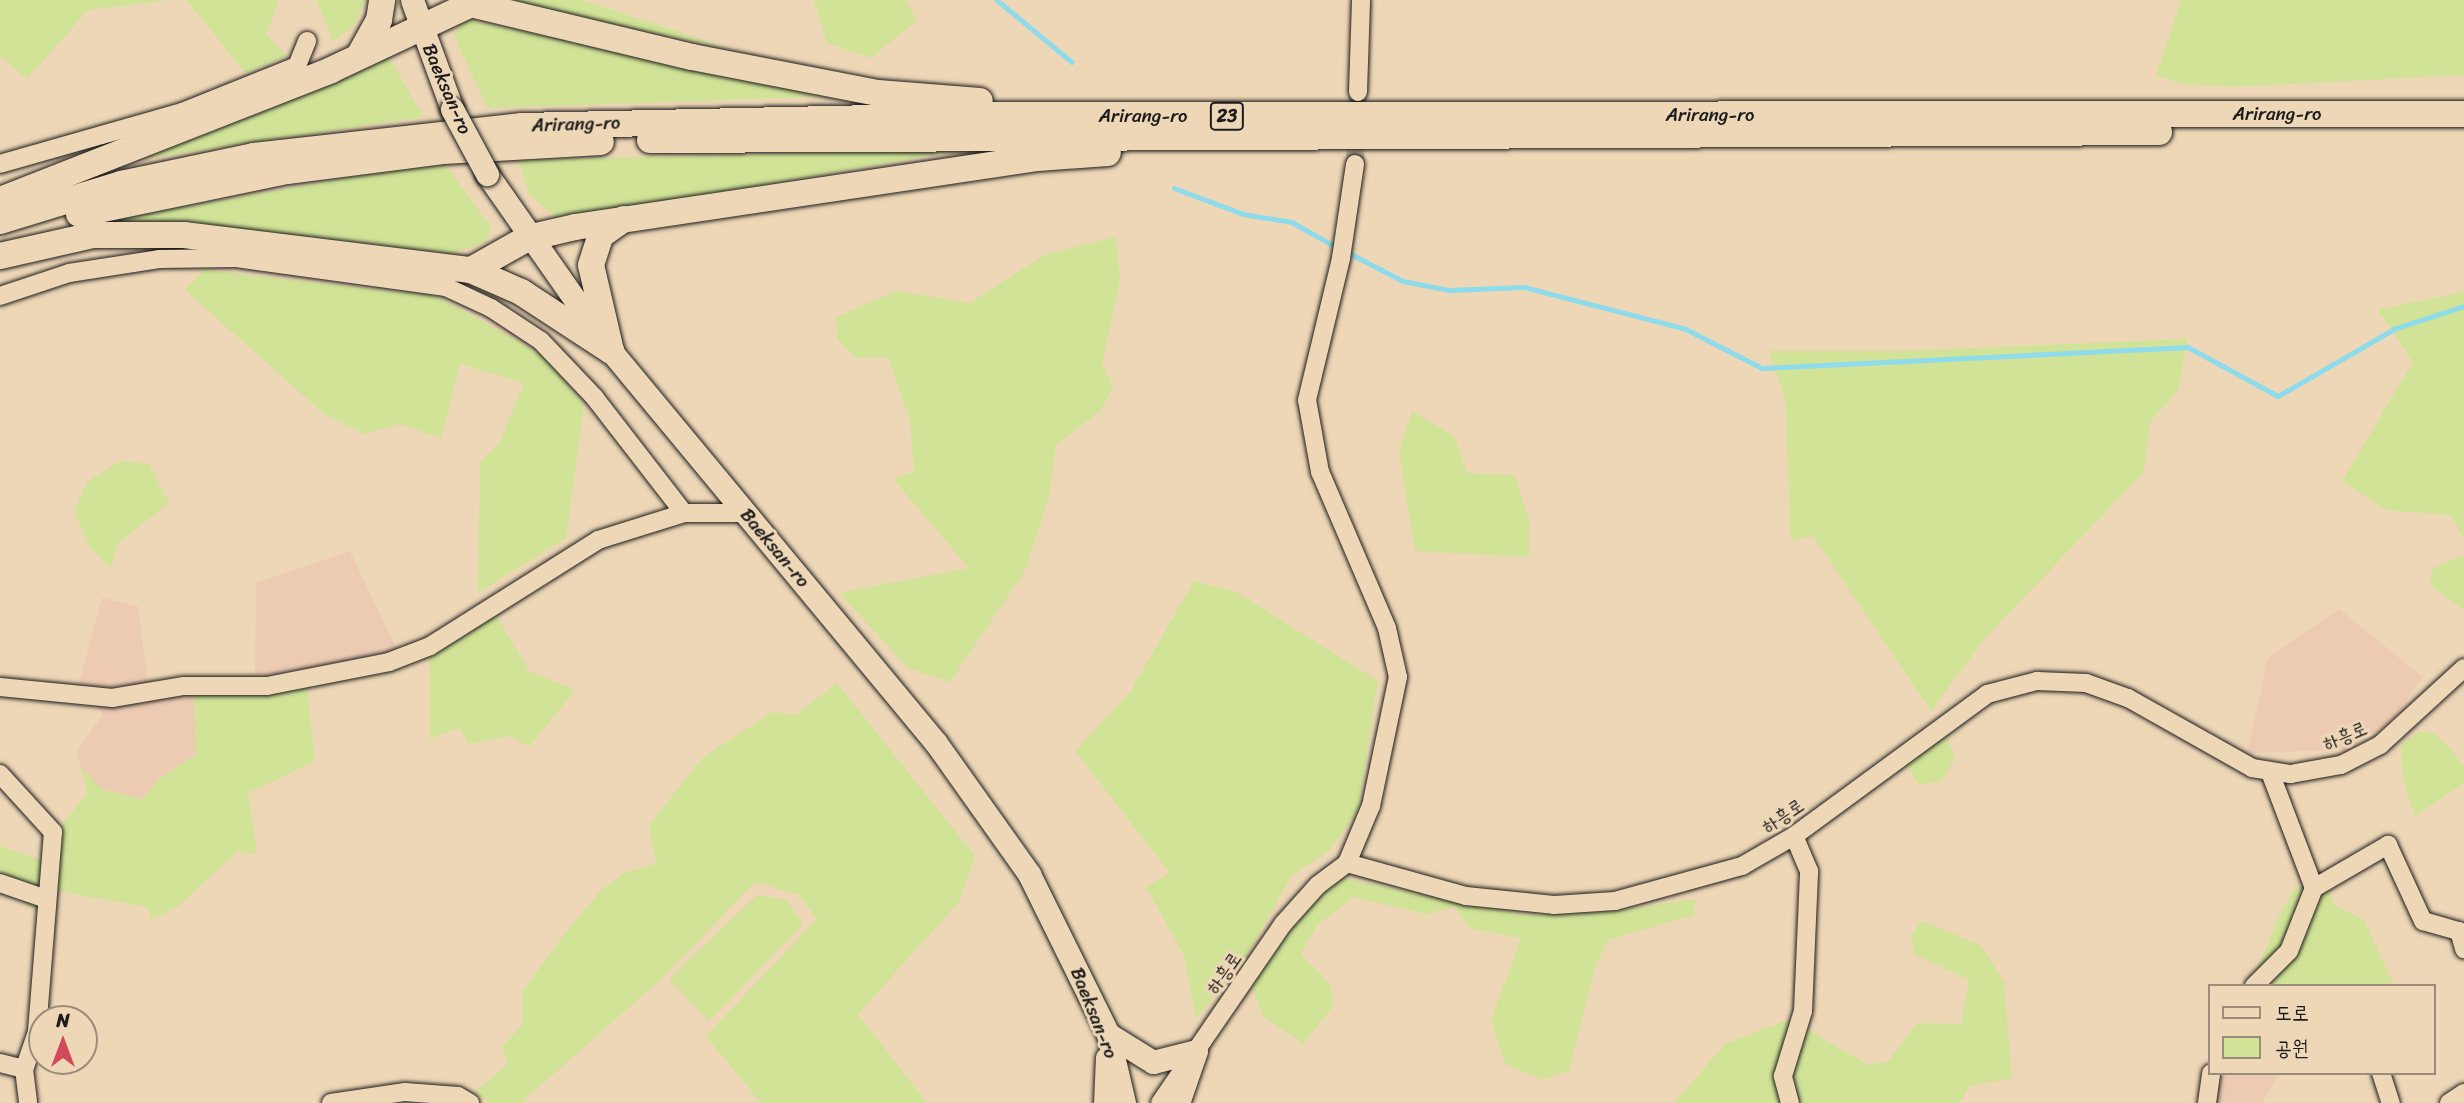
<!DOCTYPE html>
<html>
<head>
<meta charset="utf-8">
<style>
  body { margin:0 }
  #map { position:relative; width:2464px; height:1103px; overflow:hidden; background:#eed7b7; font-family:Sriracha,"Poor Story",sans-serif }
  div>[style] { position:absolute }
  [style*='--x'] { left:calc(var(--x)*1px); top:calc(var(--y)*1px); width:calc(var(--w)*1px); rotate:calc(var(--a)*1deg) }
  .built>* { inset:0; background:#edcbb3 }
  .green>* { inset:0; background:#d1e397 }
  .stream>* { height:4.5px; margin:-2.25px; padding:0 2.25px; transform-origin:2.25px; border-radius:2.25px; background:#8ddbeb }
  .minor-tunnel>* { height:18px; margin-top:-9px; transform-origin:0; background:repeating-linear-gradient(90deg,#c4b298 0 18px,transparent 0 27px) }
  .roads { filter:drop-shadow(0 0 2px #1c1c1c) drop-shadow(0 0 2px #1c1c1c) }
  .minor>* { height:18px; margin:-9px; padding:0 9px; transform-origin:9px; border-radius:9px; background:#eed7b7 }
  .major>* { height:23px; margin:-11.5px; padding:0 11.5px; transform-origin:11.5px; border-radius:11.5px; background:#eed7b7 }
  .highway>* { height:26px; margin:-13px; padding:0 13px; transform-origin:13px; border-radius:13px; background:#eed7b7 }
  .bridges { filter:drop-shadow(0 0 2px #1c1c1c) drop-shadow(0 0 2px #1c1c1c) }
  .major-bridge>* { height:23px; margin:-11.5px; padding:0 11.5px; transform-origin:11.5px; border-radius:11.5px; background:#eed7b7 }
  span { translate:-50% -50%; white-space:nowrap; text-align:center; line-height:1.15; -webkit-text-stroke:6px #eed7b7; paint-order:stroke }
  .shield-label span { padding:2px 5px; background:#eed7b7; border:2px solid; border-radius:5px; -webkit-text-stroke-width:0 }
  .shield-label { font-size:18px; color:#1c1c1c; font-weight:700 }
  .street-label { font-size:19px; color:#1c1c1c }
  .legend { position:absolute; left:2208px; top:984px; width:228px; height:91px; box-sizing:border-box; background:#eed7b7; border:2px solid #9a8c79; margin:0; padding:9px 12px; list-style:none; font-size:21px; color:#1c1c1c }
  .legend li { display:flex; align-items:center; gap:14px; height:35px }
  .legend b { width:35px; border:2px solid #9a8c79 }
  .north { position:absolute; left:28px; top:1005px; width:70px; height:70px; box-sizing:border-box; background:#eed7b7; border:2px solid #9a8c79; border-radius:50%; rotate:0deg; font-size:19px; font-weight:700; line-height:28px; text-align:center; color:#1c1c1c }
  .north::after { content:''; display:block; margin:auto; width:24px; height:32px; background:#d1495b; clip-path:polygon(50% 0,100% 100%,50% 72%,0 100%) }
</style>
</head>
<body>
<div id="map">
  <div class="built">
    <div style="clip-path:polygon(350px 551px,397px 650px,255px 679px,256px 583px)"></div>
    <div style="clip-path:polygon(102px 598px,138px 606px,148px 685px,194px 692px,196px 754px,159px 779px,143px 799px,101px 789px,80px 766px,77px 751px,103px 714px,79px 684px)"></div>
    <div style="clip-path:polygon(2339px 609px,2423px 677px,2391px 722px,2344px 750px,2247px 753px,2268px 658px)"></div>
    <div style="clip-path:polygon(2217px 1073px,2279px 1073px,2262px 1103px,2212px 1103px)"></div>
  </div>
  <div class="green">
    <div style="clip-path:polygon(0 0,170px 0,88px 10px,27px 79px,0 55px)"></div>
    <div style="clip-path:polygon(187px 0,279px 0,266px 35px,287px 56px,245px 73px)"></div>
    <div style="clip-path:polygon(316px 0,366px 0,353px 27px,333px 41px)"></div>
    <div style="clip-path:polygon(498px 0,582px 0,730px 49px)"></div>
    <div style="clip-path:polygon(814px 0,905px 0,917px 20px,871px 58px,827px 43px)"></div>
    <div style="clip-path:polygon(2181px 0,2464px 0,2464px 75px,2234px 87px,2184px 84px,2156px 76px)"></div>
    <div style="clip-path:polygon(465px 19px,843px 96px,488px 108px,453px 35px)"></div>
    <div style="clip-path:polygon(385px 51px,424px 117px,122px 162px)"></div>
    <div style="clip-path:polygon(968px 149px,560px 220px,530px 196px,518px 160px)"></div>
    <div style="clip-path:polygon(443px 161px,490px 226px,487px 242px,450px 254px,314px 237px,97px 222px)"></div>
    <div style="clip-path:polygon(1116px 237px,1120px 280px,1102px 364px,1113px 387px,1101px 410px,1056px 445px,1049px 496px,1026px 569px,950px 682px,908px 668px,839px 593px,969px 568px,893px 479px,914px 472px,910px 420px,888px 357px,856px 358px,837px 339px,836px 317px,896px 291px,970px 303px,1044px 255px)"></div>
    <div style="clip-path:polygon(204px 270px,436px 296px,543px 355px,584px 404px,566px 538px,478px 593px,480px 462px,499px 443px,524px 383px,460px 364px,441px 438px,399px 424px,364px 434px,323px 413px,185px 290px)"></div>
    <div style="clip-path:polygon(2464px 292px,2464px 539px,2451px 515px,2386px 510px,2342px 481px,2413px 362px,2378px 310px)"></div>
    <div style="clip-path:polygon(2187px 339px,2179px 389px,2150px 422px,2144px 472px,1985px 638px,1931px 711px,1813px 536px,1791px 540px,1785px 398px,1769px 351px,1903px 351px)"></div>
    <div style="clip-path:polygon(1412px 411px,1454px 436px,1467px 473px,1514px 475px,1529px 518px,1529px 557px,1415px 551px,1399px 451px)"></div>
    <div style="clip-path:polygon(120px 461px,149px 464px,169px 503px,118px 543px,111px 569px,90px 548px,74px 511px,87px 482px)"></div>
    <div style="clip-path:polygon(2464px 555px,2464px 610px,2430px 585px,2433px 568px)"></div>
    <div style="clip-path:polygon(1194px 581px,1236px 592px,1378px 681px,1358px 810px,1330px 850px,1292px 875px,1247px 955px,1196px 1019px,1184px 956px,1146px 887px,1170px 873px,1075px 751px,1130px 692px)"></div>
    <div style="clip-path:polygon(496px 615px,529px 671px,575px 690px,529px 747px,510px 736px,468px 744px,460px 727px,430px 739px,430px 657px)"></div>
    <div style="clip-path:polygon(837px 683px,975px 856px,959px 902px,858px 1014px,927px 1103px,761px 1103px,706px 1036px,817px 919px,799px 895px,755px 882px,662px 978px,521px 1103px,489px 1103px,475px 1092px,508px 1064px,502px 1047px,522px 1025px,522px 992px,566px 932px,601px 890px,626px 872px,656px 864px,649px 825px,703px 757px,773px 712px,796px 715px)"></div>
    <div style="clip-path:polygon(307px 687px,315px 761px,248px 793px,257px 853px,241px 853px,237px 840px,239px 850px,177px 907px,152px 919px,147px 907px,58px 891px,36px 910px,0 886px,0 846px,43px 861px,61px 848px,60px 827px,88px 793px,80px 766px,101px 789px,143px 799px,159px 779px,196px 754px,194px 692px)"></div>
    <div style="clip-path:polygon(2420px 731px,2436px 734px,2449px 747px,2464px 767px,2464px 783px,2415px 816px,2402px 775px,2401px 745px)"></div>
    <div style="clip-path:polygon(1946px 734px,1955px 758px,1941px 782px,1918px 784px,1907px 765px)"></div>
    <div style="clip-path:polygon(1336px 877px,1523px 915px,1607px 912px,1695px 899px,1694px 915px,1608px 940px,1595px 968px,1569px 1070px,1543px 1080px,1505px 1064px,1491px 1020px,1521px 938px,1469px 928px,1455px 907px,1425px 914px,1354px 897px,1317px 925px,1301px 954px,1331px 985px,1333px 1006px,1303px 1044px,1263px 1016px,1252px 986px,1290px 927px)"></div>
    <div style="clip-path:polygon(2317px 879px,2330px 891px,2334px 905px,2364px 920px,2394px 986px,2262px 986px,2257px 971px,2276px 922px,2294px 889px)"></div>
    <div style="clip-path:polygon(757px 895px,786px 900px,803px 924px,709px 1021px,669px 979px)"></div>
    <div style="clip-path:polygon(1922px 921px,1982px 946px,2004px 982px,2012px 1078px,1970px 1086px,1959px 1103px,1674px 1103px,1725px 1044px,1790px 1019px,1868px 1065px,1888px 1061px,1917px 1023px,1961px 1024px,1969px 980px,1914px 954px,1911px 935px)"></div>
  </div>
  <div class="stream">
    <div style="--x:997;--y:0;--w:97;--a:39.6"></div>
    <div style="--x:1174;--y:188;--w:74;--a:20.6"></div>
    <div style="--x:1243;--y:214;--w:50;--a:9.3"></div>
    <div style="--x:1292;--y:222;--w:45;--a:29.4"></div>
    <div style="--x:1353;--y:255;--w:56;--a:27.5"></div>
    <div style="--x:1403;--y:281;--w:47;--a:11.1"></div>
    <div style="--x:1449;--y:290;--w:75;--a:-2.3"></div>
    <div style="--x:1524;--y:287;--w:167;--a:14.5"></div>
    <div style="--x:1686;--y:329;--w:85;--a:27.2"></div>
    <div style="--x:1762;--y:368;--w:427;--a:-2.8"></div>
    <div style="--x:2188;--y:347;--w:102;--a:28.6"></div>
    <div style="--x:2278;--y:396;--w:134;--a:-30"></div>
    <div style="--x:2394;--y:329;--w:74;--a:-18.2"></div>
  </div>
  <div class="minor-tunnel">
    <div style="--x:1355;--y:164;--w:72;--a:-87.6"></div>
  </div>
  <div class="roads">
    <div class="minor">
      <div style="--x:1358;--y:92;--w:92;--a:-88.1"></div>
      <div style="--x:0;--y:164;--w:189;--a:-15.9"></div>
      <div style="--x:182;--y:112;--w:124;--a:-21.8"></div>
      <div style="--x:297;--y:66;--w:27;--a:-68"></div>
      <div style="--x:0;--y:296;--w:73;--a:-18.4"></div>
      <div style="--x:69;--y:273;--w:91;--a:-8.8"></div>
      <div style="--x:159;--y:259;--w:77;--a:-0.7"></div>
      <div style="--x:236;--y:258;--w:212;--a:7.9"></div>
      <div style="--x:446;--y:287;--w:50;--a:25"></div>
      <div style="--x:491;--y:308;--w:60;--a:33.4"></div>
      <div style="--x:541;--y:341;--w:79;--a:46.5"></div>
      <div style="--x:595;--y:398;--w:145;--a:52.3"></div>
      <div style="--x:0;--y:687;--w:113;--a:5.6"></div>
      <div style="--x:112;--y:698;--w:73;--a:-9.5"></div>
      <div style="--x:184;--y:686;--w:83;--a:0"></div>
      <div style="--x:267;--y:686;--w:124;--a:-11.1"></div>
      <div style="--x:389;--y:662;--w:44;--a:-21.3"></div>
      <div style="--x:430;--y:646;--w:199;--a:-32.2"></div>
      <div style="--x:598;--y:540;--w:90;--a:-17.4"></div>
      <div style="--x:684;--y:513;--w:62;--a:0"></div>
      <div style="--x:0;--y:774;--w:79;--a:47.6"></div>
      <div style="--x:53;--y:832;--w:201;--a:94.6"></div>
      <div style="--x:37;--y:1032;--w:39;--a:109"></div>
      <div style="--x:24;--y:1069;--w:34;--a:83"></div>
      <div style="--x:1347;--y:863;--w:62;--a:-67.2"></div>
      <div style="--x:1371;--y:806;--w:132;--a:-78.2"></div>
      <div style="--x:1398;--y:677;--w:50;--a:-102.7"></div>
      <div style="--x:1387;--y:628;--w:170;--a:-113.2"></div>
      <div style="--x:1320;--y:472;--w:73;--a:-100.2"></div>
      <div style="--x:1307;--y:400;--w:146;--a:-76.5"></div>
      <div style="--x:1341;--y:258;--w:95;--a:-81.5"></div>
      <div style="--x:0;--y:883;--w:49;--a:19.2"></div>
      <div style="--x:2314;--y:888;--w:86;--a:-30.2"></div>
      <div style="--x:2388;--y:845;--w:84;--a:65.3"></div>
      <div style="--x:2423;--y:921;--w:37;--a:16"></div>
      <div style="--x:2459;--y:931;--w:19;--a:74"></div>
      <div style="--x:2254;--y:986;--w:49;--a:-45"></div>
      <div style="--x:2289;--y:951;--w:68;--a:-68.4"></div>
      <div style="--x:2314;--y:888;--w:124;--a:-110.8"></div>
      <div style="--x:0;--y:1063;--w:25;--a:14"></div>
      <div style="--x:2381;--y:1073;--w:32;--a:72"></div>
      <div style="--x:331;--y:1103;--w:75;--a:-8.5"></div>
      <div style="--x:405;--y:1092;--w:53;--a:4.3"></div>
      <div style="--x:458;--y:1096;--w:14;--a:30"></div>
      <div style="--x:1160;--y:1103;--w:217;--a:-55.5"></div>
      <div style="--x:1283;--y:924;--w:52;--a:-48.1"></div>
      <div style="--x:1318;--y:885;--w:36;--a:-37"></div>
      <div style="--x:1347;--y:863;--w:123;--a:15.5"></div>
      <div style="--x:1466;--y:896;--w:88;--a:5.8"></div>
      <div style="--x:1554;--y:905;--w:61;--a:-3.8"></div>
      <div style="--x:1615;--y:901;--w:132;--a:-15.4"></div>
      <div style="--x:1742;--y:866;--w:60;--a:-30"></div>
      <div style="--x:1794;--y:836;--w:240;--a:-36.3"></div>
      <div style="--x:1987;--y:694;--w:52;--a:-14.6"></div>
      <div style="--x:2037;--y:681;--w:49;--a:2.3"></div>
      <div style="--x:2086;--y:683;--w:45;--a:19.7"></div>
      <div style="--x:2128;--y:698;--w:142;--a:29.4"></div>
      <div style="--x:2252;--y:768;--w:39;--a:9"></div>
      <div style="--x:2291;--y:774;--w:51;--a:-10.2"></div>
      <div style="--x:2341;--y:765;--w:44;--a:-27.1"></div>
      <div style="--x:2380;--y:745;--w:114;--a:-42.5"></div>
      <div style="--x:1790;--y:1103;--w:28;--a:-105"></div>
      <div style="--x:1783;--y:1076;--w:68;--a:-72.9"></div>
      <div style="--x:1803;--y:1011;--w:140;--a:-87.5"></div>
      <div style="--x:1809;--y:871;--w:38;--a:-113"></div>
      <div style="--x:2207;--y:1103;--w:30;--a:-82"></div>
      <div style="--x:2449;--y:1103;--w:18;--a:-34"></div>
    </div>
    <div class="major">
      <div style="--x:412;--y:0;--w:116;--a:69.8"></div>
      <div style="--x:487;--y:174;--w:216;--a:55"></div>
      <div style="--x:611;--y:351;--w:509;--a:50.34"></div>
      <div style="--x:936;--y:743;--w:161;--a:54.6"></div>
      <div style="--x:1029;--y:874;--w:178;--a:63.7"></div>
      <div style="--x:1108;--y:1034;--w:71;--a:76.9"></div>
      <div style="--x:1108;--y:1034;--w:53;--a:31.9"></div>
      <div style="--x:1153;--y:1062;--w:44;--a:-14.3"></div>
      <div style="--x:1105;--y:1103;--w:45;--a:-87.5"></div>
      <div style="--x:1178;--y:1103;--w:55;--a:-70.9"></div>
    </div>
    <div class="highway">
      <div style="--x:359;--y:56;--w:41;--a:-60.9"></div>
      <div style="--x:379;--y:20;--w:20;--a:-81"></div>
      <div style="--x:650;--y:140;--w:1509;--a:-0.3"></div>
      <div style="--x:0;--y:200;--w:356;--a:-21.4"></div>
      <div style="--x:331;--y:70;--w:155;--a:-25.2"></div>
      <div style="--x:471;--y:4;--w:227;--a:13.5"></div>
      <div style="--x:692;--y:57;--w:189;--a:11"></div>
      <div style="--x:878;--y:93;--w:102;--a:4.5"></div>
      <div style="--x:79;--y:214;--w:212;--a:-11.7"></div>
      <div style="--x:287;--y:171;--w:157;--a:-7.3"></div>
      <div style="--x:443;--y:151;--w:158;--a:-3.3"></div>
      <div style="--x:0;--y:221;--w:127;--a:-17"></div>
      <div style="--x:121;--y:184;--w:136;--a:-11.9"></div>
      <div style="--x:254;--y:156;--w:270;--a:-6.4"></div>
      <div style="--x:522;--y:126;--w:498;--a:-1.3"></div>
      <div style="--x:1020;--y:115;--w:1444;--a:-0.04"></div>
      <div style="--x:0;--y:256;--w:95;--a:-12.7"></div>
      <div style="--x:93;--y:235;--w:91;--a:0"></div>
      <div style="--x:184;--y:235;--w:289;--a:7"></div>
      <div style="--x:471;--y:270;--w:65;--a:-29.3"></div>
      <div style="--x:528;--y:238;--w:48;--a:-13.2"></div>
      <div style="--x:575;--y:227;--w:468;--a:-8.5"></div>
      <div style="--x:1038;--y:158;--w:70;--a:-4.1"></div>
      <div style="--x:471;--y:270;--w:55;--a:23.7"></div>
      <div style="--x:521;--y:292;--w:108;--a:33.2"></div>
      <div style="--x:611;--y:351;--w:88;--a:-103.1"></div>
      <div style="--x:591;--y:265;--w:32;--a:-72"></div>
      <div style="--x:601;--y:235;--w:28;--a:-35"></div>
    </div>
  </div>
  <div class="bridges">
    <div class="major-bridge">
      <div style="--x:452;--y:109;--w:74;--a:61.7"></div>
    </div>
  </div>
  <div class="shield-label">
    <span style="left:1227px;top:116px">23</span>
  </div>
  <div class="street-label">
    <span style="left:447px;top:89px;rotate:67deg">Baeksan-ro</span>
    <span style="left:2277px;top:114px">Arirang-ro</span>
    <span style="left:1710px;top:115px">Arirang-ro</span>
    <span style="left:1143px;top:116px">Arirang-ro</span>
    <span style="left:576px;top:124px;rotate:-2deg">Arirang-ro</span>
    <span style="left:775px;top:548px;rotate:50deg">Baeksan-ro</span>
    <span style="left:2345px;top:736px;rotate:-23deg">하흥로</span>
    <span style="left:1783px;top:816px;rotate:-34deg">하흥로</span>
    <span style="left:1224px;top:973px;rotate:-55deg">하흥로</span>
    <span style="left:1094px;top:1013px;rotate:68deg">Baeksan-ro</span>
  </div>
  <ul class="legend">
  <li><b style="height:9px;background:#eed7b7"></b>도로</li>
  <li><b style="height:19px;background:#d1e397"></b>공원</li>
  </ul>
  <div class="north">N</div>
</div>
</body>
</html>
